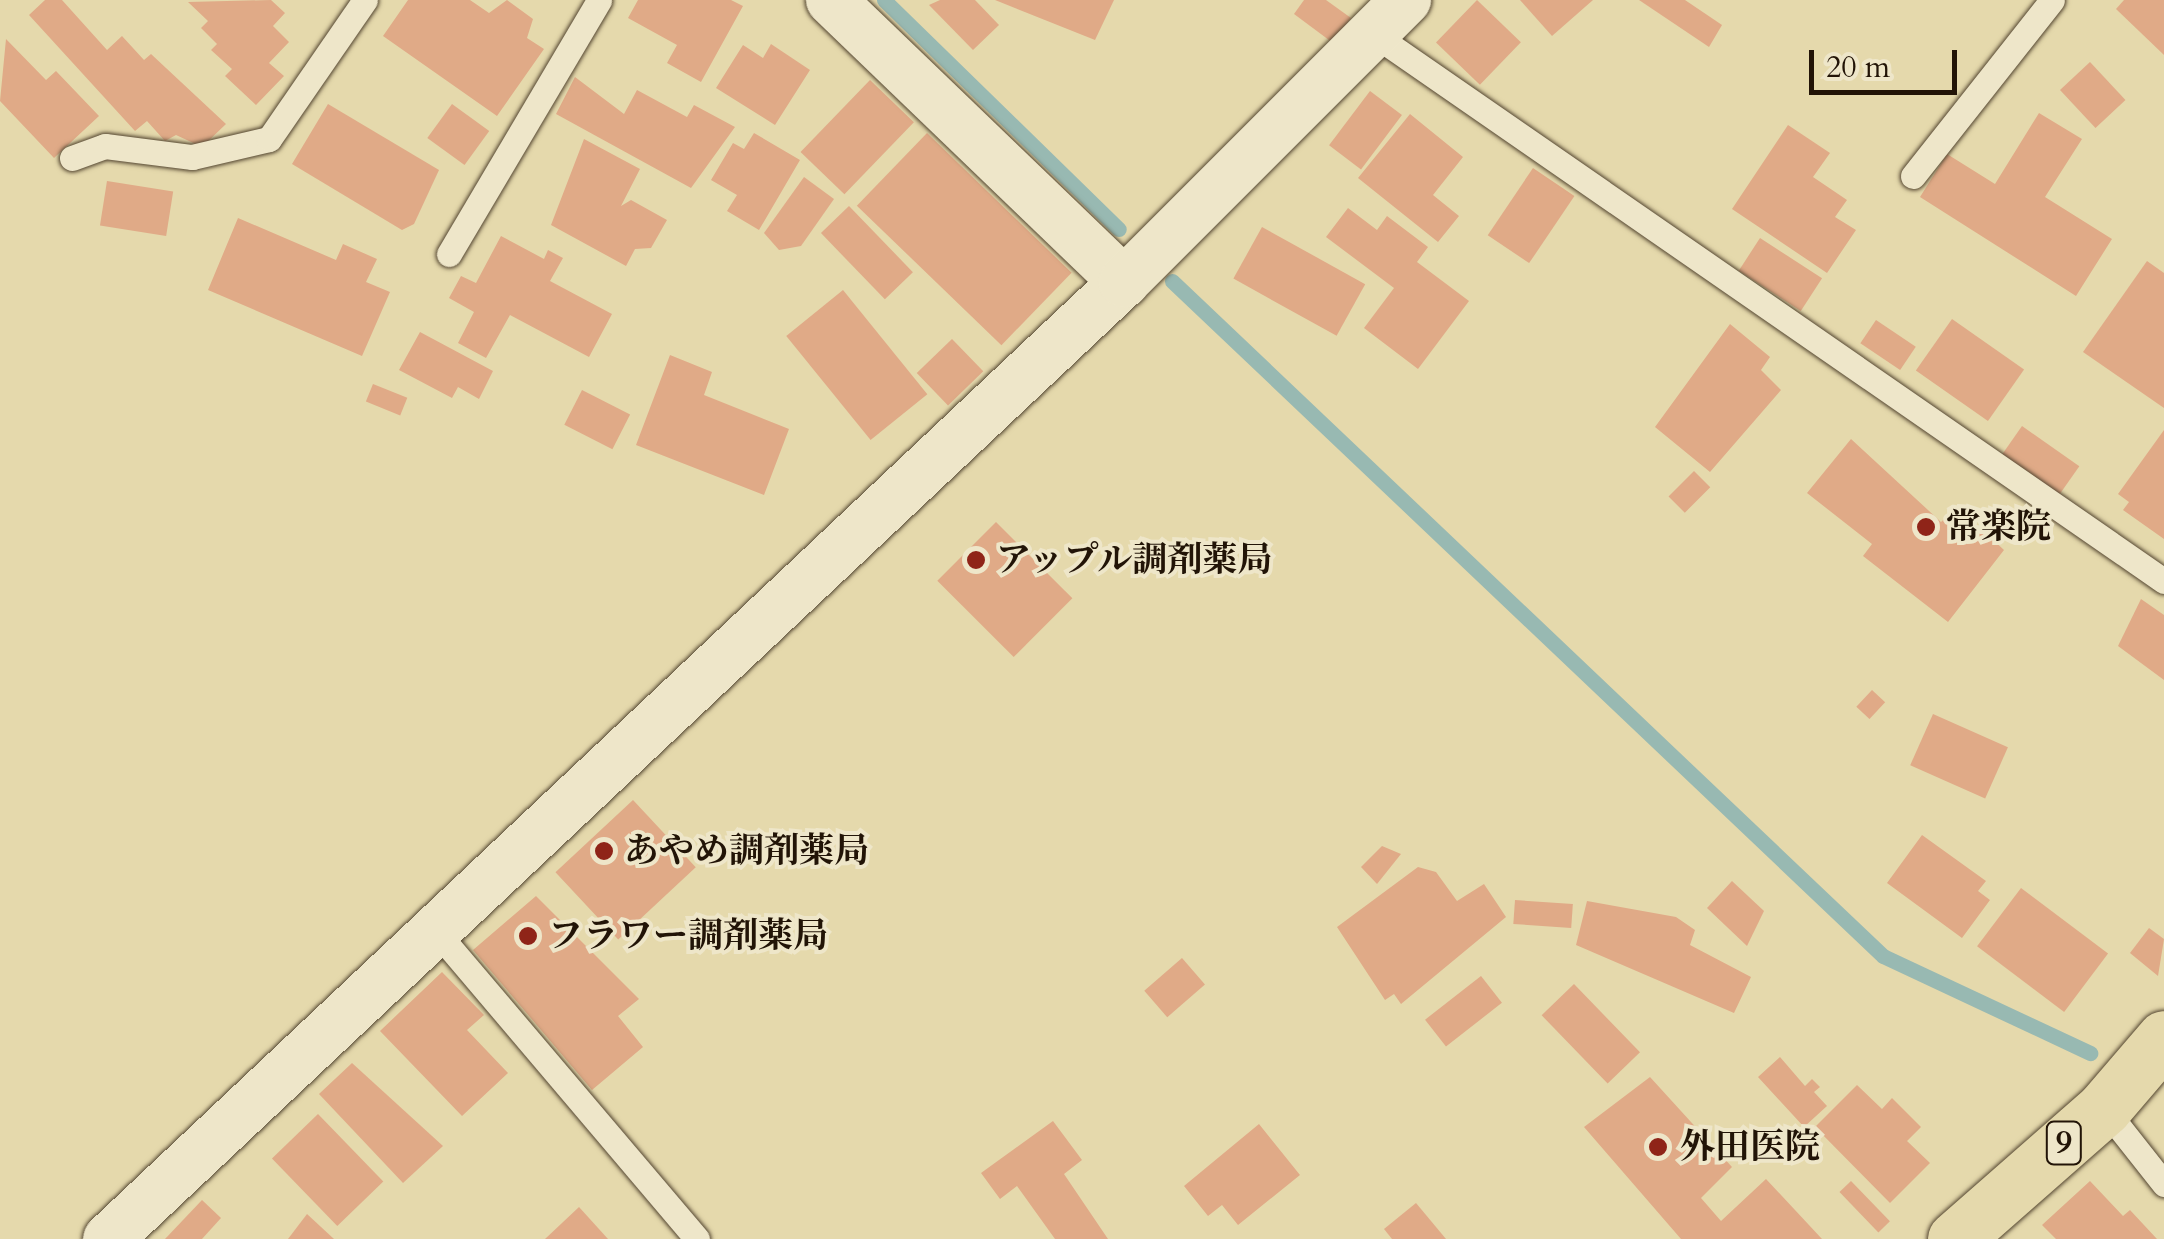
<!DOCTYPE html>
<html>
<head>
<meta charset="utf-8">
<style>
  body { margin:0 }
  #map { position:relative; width:2164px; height:1239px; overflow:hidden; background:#e5d9ac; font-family:Cardo,"Noto Serif JP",serif }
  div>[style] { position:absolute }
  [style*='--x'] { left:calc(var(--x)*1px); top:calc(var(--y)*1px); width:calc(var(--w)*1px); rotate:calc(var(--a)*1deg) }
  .stream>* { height:15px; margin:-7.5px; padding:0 7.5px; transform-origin:7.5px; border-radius:7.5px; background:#98b9b2 }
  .building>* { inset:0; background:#e0aa87; transform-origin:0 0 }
  .roads { filter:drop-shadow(0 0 2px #534530) drop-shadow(0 0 2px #534530) }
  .service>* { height:25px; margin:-12.5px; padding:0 12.5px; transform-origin:12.5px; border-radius:12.5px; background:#eee6c9 }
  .minor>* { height:50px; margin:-25px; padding:0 25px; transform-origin:25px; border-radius:25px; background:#eee6c9 }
  .primary>* { height:55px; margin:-27.5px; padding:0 27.5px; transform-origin:27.5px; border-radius:27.5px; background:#e5d9ac }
  .dots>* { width:28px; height:28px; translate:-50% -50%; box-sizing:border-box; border:5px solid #eee6c9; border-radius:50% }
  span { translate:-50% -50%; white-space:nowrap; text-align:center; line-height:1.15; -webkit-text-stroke:8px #eee6c9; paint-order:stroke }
  .shield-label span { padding:2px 8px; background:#eee6c9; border:2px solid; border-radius:8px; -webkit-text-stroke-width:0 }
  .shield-label { font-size:32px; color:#221407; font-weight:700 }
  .poi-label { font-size:35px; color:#221407; font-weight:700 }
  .left { translate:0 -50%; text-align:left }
  .scale { position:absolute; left:1809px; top:50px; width:148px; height:45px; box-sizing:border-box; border:5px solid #221407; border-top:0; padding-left:12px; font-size:30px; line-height:35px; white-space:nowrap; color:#221407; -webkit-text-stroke:8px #eee6c9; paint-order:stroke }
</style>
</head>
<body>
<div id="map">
  <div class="stream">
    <div style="--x:884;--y:0;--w:328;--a:44.3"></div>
    <div style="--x:1172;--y:281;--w:980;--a:43.51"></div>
    <div style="--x:1883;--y:956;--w:229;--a:25.1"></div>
  </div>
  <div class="building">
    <div style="clip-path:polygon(45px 0,62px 0,107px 50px,122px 36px,144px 60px,151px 54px,226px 124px,202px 147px,176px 135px,165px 141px,147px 121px,135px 131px,29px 15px)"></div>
    <div style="clip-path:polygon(271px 0,285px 13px,273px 26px,289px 42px,269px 63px,284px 76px,256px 105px,225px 76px,232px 69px,211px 50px,217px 44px,201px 28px,208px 21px,188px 2px)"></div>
    <div style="clip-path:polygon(408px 0,470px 0,489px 13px,507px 0,533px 19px,527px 38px,544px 49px,497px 116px,383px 36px)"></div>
    <div style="clip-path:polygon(638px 0,731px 0,743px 6px,701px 82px,667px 63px,677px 45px,628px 18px)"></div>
    <div style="clip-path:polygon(940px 0,975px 0,999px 25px,973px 50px,929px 5px)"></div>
    <div style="clip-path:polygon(995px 0,1114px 0,1095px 40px)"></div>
    <div style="clip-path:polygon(1304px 0,1326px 0,1351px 18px,1333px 43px,1294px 14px)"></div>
    <div style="left:1477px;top:0;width:61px;height:59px;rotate:44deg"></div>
    <div style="clip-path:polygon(1520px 0,1593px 0,1552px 36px)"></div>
    <div style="clip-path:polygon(1639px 0,1685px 0,1722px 25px,1709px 47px)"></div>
    <div style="clip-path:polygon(2124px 0,2164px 0,2164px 55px,2116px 9px)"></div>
    <div style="clip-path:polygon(6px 39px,46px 80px,56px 71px,99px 116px,54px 158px,0 101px)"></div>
    <div style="clip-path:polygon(771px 44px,810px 70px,775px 125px,716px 88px,743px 45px,763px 58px)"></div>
    <div style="left:2090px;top:62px;width:52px;height:41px;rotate:47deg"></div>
    <div style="clip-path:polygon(575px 77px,624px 114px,637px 90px,687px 117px,694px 105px,735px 127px,691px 188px,556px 114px)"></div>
    <div style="left:870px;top:80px;width:61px;height:100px;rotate:44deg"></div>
    <div style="left:1370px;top:91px;width:40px;height:68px;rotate:37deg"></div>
    <div style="clip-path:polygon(328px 104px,439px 170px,414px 224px,402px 230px,292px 164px)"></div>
    <div style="left:452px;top:104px;width:46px;height:42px;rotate:36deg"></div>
    <div style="clip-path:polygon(2039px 113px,2082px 139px,2045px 197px,2112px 239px,2076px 296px,1920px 197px,1947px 154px,1995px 184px)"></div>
    <div style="clip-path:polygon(1410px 114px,1463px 157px,1433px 195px,1459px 216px,1438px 242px,1358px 178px)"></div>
    <div style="clip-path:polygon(1788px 125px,1830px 153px,1813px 177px,1847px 200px,1835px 217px,1856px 230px,1827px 273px,1732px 209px)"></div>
    <div style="clip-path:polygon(754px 133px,800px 160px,759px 230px,727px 211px,737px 195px,711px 180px,733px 143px,744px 149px)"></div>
    <div style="left:927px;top:133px;width:201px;height:101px;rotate:44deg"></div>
    <div style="clip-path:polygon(584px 139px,640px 169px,621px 206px,631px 200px,667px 220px,651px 248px,635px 249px,626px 266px,551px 225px)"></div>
    <div style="left:1533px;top:168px;width:50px;height:81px;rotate:34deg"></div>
    <div style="clip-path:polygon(804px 177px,834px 199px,801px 246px,779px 250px,764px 233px)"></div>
    <div style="left:107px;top:181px;width:67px;height:45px;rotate:9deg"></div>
    <div style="left:849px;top:206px;width:92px;height:39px;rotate:46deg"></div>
    <div style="clip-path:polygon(1348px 208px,1377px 230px,1387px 216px,1428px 247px,1417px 262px,1469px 301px,1418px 369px,1364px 328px,1394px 288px,1326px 237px)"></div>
    <div style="clip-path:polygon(238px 218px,336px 260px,343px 244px,377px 259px,366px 282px,390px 292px,362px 356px,208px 290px)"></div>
    <div style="left:1262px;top:227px;width:118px;height:59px;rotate:29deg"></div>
    <div style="clip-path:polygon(501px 236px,544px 259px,548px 250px,563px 258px,550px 281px,612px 314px,589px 357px,510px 315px,486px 358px,458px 343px,474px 312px,449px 298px,461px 276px,476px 283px)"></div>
    <div style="left:1760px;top:238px;width:74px;height:39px;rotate:33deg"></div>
    <div style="clip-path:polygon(2147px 261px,2164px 273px,2164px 408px,2083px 352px)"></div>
    <div style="left:843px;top:290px;width:134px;height:73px;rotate:51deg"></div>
    <div style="left:1952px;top:319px;width:88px;height:63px;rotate:35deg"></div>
    <div style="left:1876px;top:320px;width:48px;height:28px;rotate:34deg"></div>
    <div style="clip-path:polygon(1730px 324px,1770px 357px,1761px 370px,1781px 390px,1710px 472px,1655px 427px)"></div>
    <div style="clip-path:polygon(420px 332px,493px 371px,479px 399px,458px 387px,452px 398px,399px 370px)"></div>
    <div style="left:952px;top:339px;width:45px;height:49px;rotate:46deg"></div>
    <div style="clip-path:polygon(670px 355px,712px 372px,704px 395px,789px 429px,764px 495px,636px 445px)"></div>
    <div style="left:373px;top:384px;width:37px;height:19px;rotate:22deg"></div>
    <div style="left:582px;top:390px;width:54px;height:39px;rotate:27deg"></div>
    <div style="left:2022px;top:426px;width:70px;height:35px;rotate:35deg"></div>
    <div style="clip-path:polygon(2164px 430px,2164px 539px,2123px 510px,2129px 502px,2118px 494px)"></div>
    <div style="clip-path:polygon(1851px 439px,1941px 522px,1958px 507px,2004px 550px,1948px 622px,1863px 556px,1872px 544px,1807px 493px)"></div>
    <div style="left:1694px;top:471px;width:23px;height:36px;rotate:45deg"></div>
    <div style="left:996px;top:522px;width:108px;height:83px;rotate:45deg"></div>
    <div style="clip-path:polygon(2141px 599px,2164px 615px,2164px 680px,2118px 646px)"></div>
    <div style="left:1872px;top:690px;width:18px;height:23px;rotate:43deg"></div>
    <div style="left:1933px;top:714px;width:82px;height:56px;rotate:24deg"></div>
    <div style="left:633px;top:800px;width:92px;height:106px;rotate:47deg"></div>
    <div style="clip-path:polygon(1922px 835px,1986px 881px,1978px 891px,1990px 900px,1962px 938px,1887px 883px)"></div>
    <div style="clip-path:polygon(1382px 846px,1401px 854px,1377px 884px,1361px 867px)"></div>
    <div style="clip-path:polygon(1418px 867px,1436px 872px,1457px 901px,1484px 884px,1506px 917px,1401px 1004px,1394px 994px,1385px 1000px,1337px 927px)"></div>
    <div style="clip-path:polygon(1732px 881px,1764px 911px,1747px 946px,1707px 908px)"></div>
    <div style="left:2021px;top:888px;width:109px;height:73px;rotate:37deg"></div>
    <div style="clip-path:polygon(536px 896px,639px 999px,618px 1016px,643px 1047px,592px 1090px,473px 950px)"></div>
    <div style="left:1515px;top:900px;width:58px;height:24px;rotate:4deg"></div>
    <div style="clip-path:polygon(1587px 901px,1676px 917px,1695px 930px,1690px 945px,1751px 977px,1734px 1013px,1576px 945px)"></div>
    <div style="clip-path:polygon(2149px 928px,2164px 939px,2158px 976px,2130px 953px)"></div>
    <div style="left:1182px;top:958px;width:35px;height:50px;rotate:49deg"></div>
    <div style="clip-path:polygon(442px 972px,484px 1015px,467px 1030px,508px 1073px,462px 1116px,380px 1031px)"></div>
    <div style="left:1481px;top:976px;width:34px;height:71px;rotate:52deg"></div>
    <div style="left:1574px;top:984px;width:95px;height:45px;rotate:46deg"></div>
    <div style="clip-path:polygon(1780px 1057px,1805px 1086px,1812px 1079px,1820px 1087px,1814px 1092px,1827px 1106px,1804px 1127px,1758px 1077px)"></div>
    <div style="clip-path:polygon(352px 1063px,443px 1146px,403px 1183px,319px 1094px)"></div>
    <div style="clip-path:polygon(1650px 1077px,1732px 1167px,1701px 1198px,1721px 1221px,1766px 1179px,1822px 1239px,1681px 1239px,1584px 1127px)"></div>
    <div style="clip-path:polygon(1857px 1085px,1882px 1109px,1892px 1098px,1921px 1127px,1907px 1141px,1930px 1163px,1890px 1203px,1815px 1127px)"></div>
    <div style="left:318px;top:1114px;width:94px;height:64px;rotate:46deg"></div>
    <div style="clip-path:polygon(1053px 1121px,1082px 1160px,1064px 1174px,1108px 1239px,1055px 1239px,1017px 1186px,1000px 1199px,981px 1173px)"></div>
    <div style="clip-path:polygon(1259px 1124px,1300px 1175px,1238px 1225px,1222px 1205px,1208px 1216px,1184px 1186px)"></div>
    <div style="left:1851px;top:1181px;width:56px;height:16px;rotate:46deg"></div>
    <div style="clip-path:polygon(2090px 1181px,2123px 1216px,2130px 1210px,2157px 1239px,2056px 1239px,2042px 1225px)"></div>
    <div style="clip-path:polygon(202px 1200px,221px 1218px,202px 1239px,165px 1239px)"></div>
    <div style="clip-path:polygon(1416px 1203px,1446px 1239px,1392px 1239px,1384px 1229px)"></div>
    <div style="clip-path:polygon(579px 1207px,608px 1239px,545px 1239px)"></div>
    <div style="clip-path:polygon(307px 1214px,334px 1239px,288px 1239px)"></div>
  </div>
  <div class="roads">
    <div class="service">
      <div style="--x:1372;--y:33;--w:963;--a:34.68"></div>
      <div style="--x:72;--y:158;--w:35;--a:-20"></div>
      <div style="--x:105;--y:146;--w:88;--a:7.2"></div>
      <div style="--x:192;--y:157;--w:79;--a:-13.2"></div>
      <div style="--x:269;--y:139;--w:169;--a:-55.4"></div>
      <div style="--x:1913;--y:176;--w:224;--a:-51.7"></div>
      <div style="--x:449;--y:254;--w:295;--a:-59.4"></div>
      <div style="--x:435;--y:930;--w:405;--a:49.7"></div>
      <div style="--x:2104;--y:1108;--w:97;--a:51.7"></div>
    </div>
    <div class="minor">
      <div style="--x:831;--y:0;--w:407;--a:43.9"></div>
      <div style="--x:108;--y:1239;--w:1396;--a:-43.29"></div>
      <div style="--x:1124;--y:282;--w:399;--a:-45"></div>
    </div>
    <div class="primary">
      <div style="--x:1955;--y:1239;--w:198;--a:-41.3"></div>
      <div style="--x:2104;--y:1108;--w:92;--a:-49.4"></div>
    </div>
  </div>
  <div class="dots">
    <div style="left:1926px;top:527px;background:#8f2418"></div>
    <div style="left:976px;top:560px;background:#8f2418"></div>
    <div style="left:604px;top:851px;background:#8f2418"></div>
    <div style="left:528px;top:936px;background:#8f2418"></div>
    <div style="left:1658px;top:1147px;background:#8f2418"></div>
  </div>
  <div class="shield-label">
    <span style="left:2064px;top:1143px">9</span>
  </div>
  <div class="poi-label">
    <span class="left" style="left:1946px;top:527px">常楽院</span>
    <span class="left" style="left:996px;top:560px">アップル調剤薬局</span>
    <span class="left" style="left:624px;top:851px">あやめ調剤薬局</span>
    <span class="left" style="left:548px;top:936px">フラワー調剤薬局</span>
    <span class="left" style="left:1680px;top:1147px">外田医院</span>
  </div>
  <div class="scale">20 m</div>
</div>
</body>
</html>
